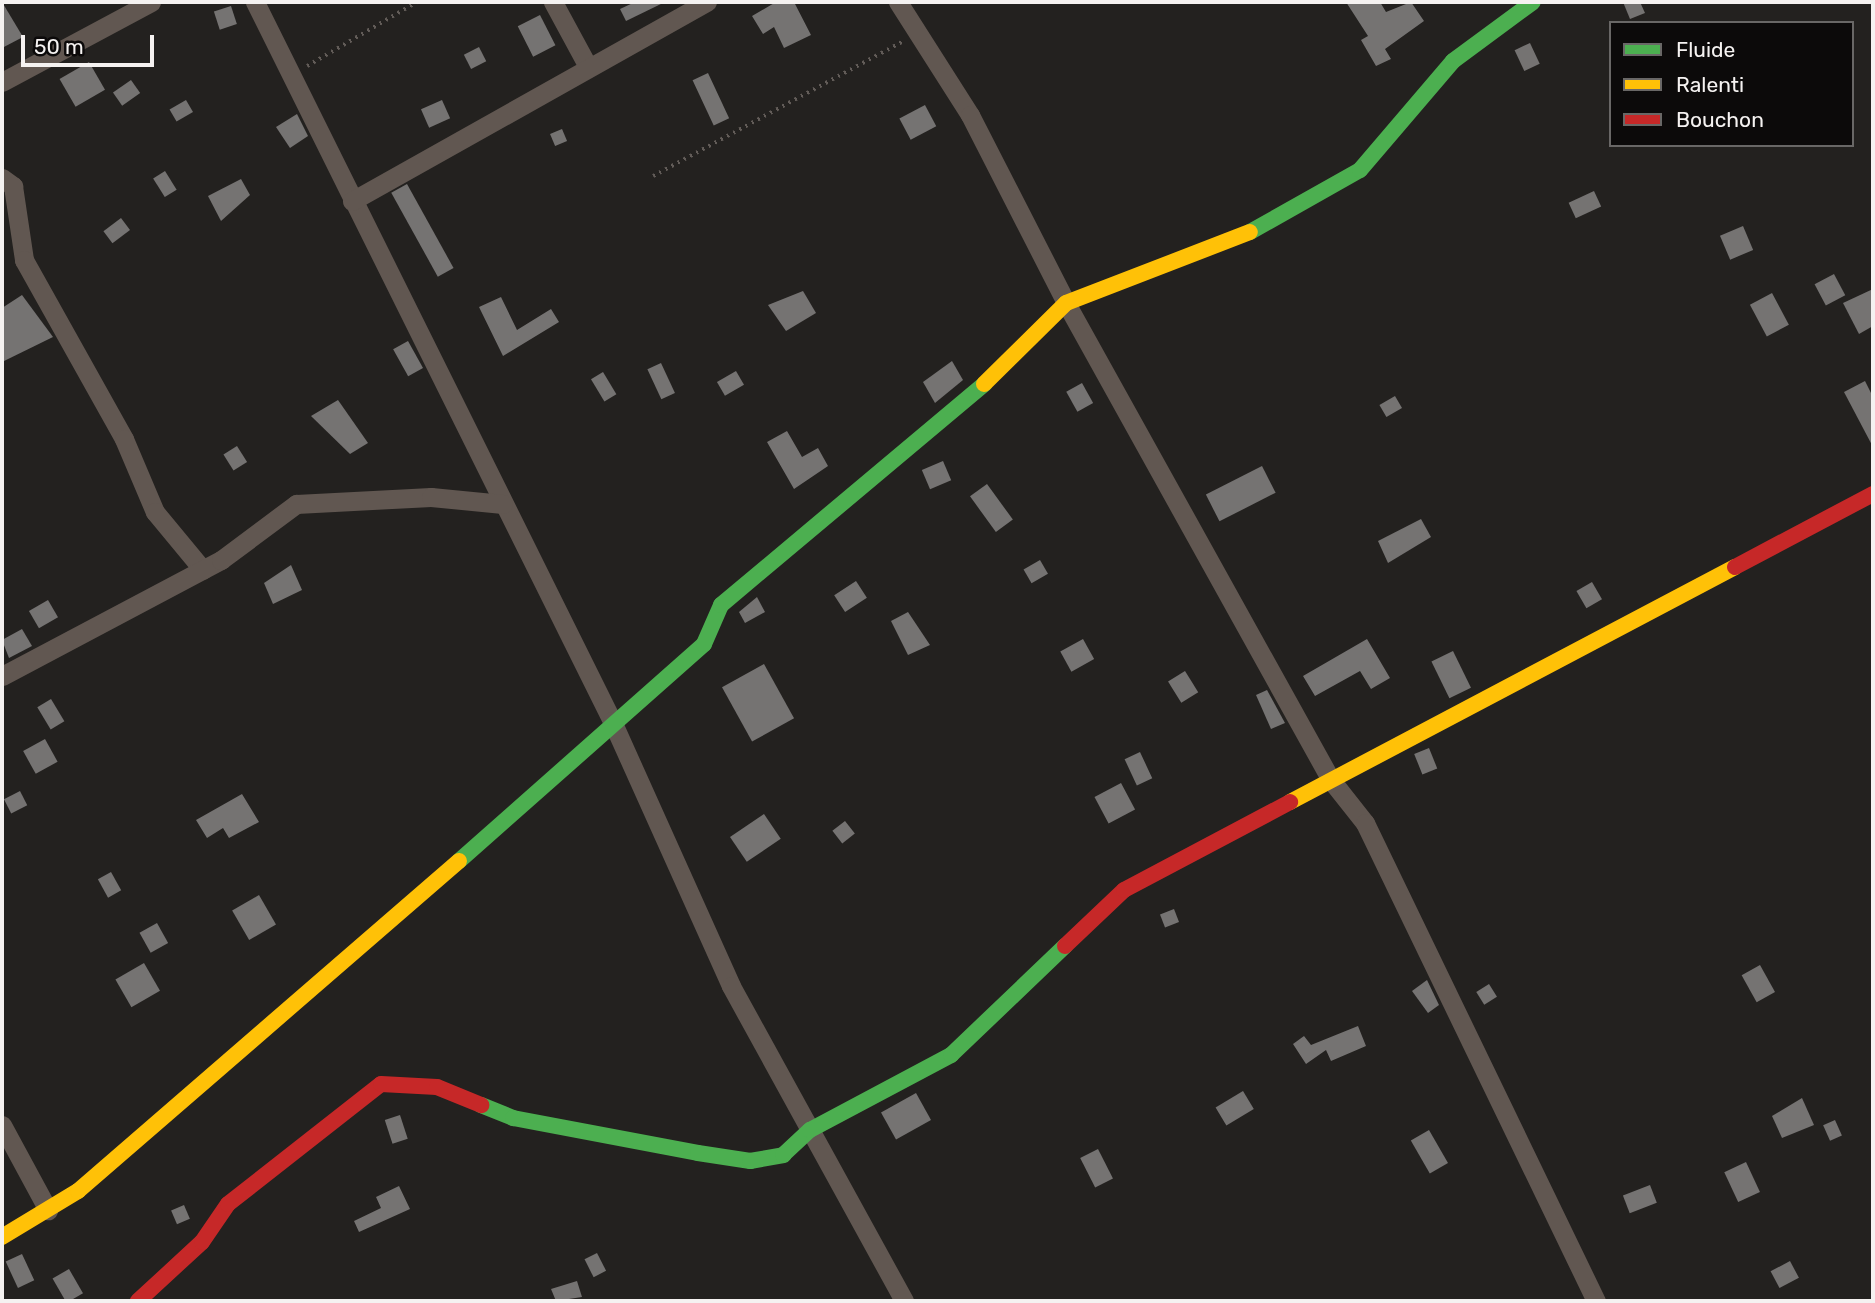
<!DOCTYPE html>
<html>
<head>
<meta charset="utf-8">
<style>
  body { margin:0 }
  #map { position:relative; width:1875px; height:1303px; overflow:hidden; background:#23211f; font-family:Rubik,sans-serif }
  div>[style] { position:absolute }
  [style*='--x'] { left:calc(var(--x)*1px); top:calc(var(--y)*1px); width:calc(var(--w)*1px); rotate:calc(var(--a)*1deg) }
  .building>* { inset:0; background:#757372; transform-origin:0 0 }
  .path>* { height:3.5px; margin-top:-1.75px; transform-origin:0; background:repeating-linear-gradient(90deg,#625c58 0 2px,transparent 0 7px) }
  .street>* { height:19px; margin:-9.5px; padding:0 9.5px; transform-origin:9.5px; border-radius:9.5px; background:#615751 }
  .fast>* { height:16px; margin:-8px; padding:0 8px; transform-origin:8px; border-radius:8px; background:#4caf50 }
  .slow>* { height:16px; margin:-8px; padding:0 8px; transform-origin:8px; border-radius:8px; background:#ffc107 }
  .jam>* { height:16px; margin:-8px; padding:0 8px; transform-origin:8px; border-radius:8px; background:#c62828 }
  span { translate:-50% -50%; white-space:nowrap; text-align:center; line-height:1.15; -webkit-text-stroke:7px #0c0a0a; paint-order:stroke }
  .frame { position:absolute; inset:0; border:4px solid #f5f2f1; pointer-events:none }
  .legend { position:absolute; left:1609px; top:21px; width:245px; height:126px; box-sizing:border-box; background:#0c0a0a; border:2px solid #696766; margin:0; padding:9px 12px; list-style:none; font-size:21px; color:#f5f2f1 }
  .legend li { display:flex; align-items:center; gap:14px; height:35px }
  .legend b { width:35px; border:2px solid #696766 }
  .scale { position:absolute; left:21px; top:35px; width:133px; height:32px; box-sizing:border-box; border:4px solid #f5f2f1; border-top:0; padding-left:9px; font-size:21px; line-height:24px; white-space:nowrap; color:#f5f2f1; -webkit-text-stroke:5px #0c0a0a; paint-order:stroke }
</style>
</head>
<body>
<div id="map">
  <div class="building">
    <div style="clip-path:polygon(2px 2px,23px 37px,2px 48px)"></div>
    <div style="clip-path:polygon(635px 2px,665px 2px,626px 21px,620px 9px)"></div>
    <div style="clip-path:polygon(776px 2px,794px 2px,811px 35px,784px 48px,774px 27px,763px 34px,752px 16px)"></div>
    <div style="clip-path:polygon(1346px 2px,1380px 2px,1386px 12px,1411px 2px,1424px 21px,1385px 49px,1391px 59px,1376px 66px,1361px 40px,1368px 36px)"></div>
    <div style="clip-path:polygon(1623px 2px,1640px 2px,1645px 13px,1630px 19px)"></div>
    <div style="left:231px;top:6px;width:19px;height:18px;rotate:72deg"></div>
    <div style="left:540px;top:15px;width:34px;height:25px;rotate:63deg"></div>
    <div style="left:1530px;top:43px;width:23px;height:17px;rotate:65deg"></div>
    <div style="left:479px;top:47px;width:16px;height:17px;rotate:63deg"></div>
    <div style="left:89px;top:62px;width:32px;height:34px;rotate:60deg"></div>
    <div style="left:708px;top:73px;width:50px;height:17px;rotate:65deg"></div>
    <div style="left:131px;top:80px;width:16px;height:22px;rotate:55deg"></div>
    <div style="left:186px;top:100px;width:14px;height:19px;rotate:60deg"></div>
    <div style="left:442px;top:100px;width:20px;height:23px;rotate:66deg"></div>
    <div style="left:925px;top:105px;width:24px;height:29px;rotate:62deg"></div>
    <div style="clip-path:polygon(297px 114px,308px 136px,290px 148px,276px 127px)"></div>
    <div style="left:562px;top:129px;width:13px;height:13px;rotate:67deg"></div>
    <div style="left:165px;top:171px;width:22px;height:14px;rotate:58deg"></div>
    <div style="clip-path:polygon(241px 179px,250px 195px,221px 221px,208px 196px)"></div>
    <div style="left:407px;top:184px;width:96px;height:18px;rotate:61deg"></div>
    <div style="left:1594px;top:191px;width:17px;height:28px;rotate:65deg"></div>
    <div style="left:121px;top:218px;width:15px;height:22px;rotate:53deg"></div>
    <div style="left:1743px;top:226px;width:26px;height:25px;rotate:67deg"></div>
    <div style="left:1834px;top:274px;width:24px;height:22px;rotate:62deg"></div>
    <div style="clip-path:polygon(1873px 289px,1873px 326px,1859px 334px,1843px 303px)"></div>
    <div style="clip-path:polygon(803px 291px,816px 313px,786px 331px,768px 305px)"></div>
    <div style="left:1772px;top:293px;width:36px;height:25px;rotate:62deg"></div>
    <div style="clip-path:polygon(22px 295px,53px 337px,2px 362px,2px 308px)"></div>
    <div style="clip-path:polygon(501px 297px,517px 330px,551px 309px,559px 322px,503px 356px,479px 307px)"></div>
    <div style="left:408px;top:341px;width:31px;height:17px;rotate:61deg"></div>
    <div style="clip-path:polygon(952px 361px,963px 380px,935px 403px,923px 382px)"></div>
    <div style="left:661px;top:363px;width:33px;height:15px;rotate:65deg"></div>
    <div style="left:736px;top:371px;width:16px;height:22px;rotate:60deg"></div>
    <div style="left:603px;top:372px;width:26px;height:14px;rotate:59deg"></div>
    <div style="clip-path:polygon(1865px 381px,1873px 397px,1873px 447px,1844px 392px)"></div>
    <div style="left:1082px;top:383px;width:23px;height:18px;rotate:61deg"></div>
    <div style="left:1395px;top:396px;width:14px;height:18px;rotate:60deg"></div>
    <div style="clip-path:polygon(338px 400px,368px 443px,350px 454px,311px 416px)"></div>
    <div style="clip-path:polygon(787px 431px,802px 457px,818px 448px,828px 466px,794px 489px,767px 442px)"></div>
    <div style="left:237px;top:446px;width:19px;height:16px;rotate:58deg"></div>
    <div style="left:943px;top:461px;width:21px;height:23px;rotate:67deg"></div>
    <div style="left:1262px;top:466px;width:30px;height:63px;rotate:63deg"></div>
    <div style="left:987px;top:484px;width:44px;height:21px;rotate:54deg"></div>
    <div style="clip-path:polygon(1421px 519px,1431px 537px,1388px 563px,1378px 541px)"></div>
    <div style="left:1040px;top:560px;width:16px;height:19px;rotate:60deg"></div>
    <div style="clip-path:polygon(291px 565px,302px 590px,273px 604px,264px 583px)"></div>
    <div style="left:856px;top:581px;width:20px;height:26px;rotate:57deg"></div>
    <div style="left:1592px;top:582px;width:20px;height:18px;rotate:60deg"></div>
    <div style="clip-path:polygon(757px 597px,765px 612px,745px 623px,739px 612px)"></div>
    <div style="left:48px;top:600px;width:20px;height:22px;rotate:60deg"></div>
    <div style="clip-path:polygon(908px 612px,930px 645px,908px 655px,891px 621px)"></div>
    <div style="clip-path:polygon(22px 629px,32px 646px,9px 658px,2px 640px)"></div>
    <div style="left:1083px;top:639px;width:23px;height:26px;rotate:61deg"></div>
    <div style="clip-path:polygon(1367px 639px,1390px 678px,1371px 689px,1360px 671px,1315px 696px,1303px 676px)"></div>
    <div style="left:1453px;top:651px;width:41px;height:24px;rotate:64deg"></div>
    <div style="left:764px;top:664px;width:62px;height:48px;rotate:61deg"></div>
    <div style="left:1185px;top:671px;width:25px;height:20px;rotate:58deg"></div>
    <div style="clip-path:polygon(1267px 690px,1285px 723px,1271px 729px,1256px 695px)"></div>
    <div style="left:51px;top:699px;width:26px;height:16px;rotate:59deg"></div>
    <div style="left:45px;top:739px;width:26px;height:25px;rotate:61deg"></div>
    <div style="left:1429px;top:748px;width:22px;height:16px;rotate:68deg"></div>
    <div style="left:1140px;top:752px;width:29px;height:17px;rotate:65deg"></div>
    <div style="left:1121px;top:783px;width:30px;height:30px;rotate:62deg"></div>
    <div style="left:20px;top:791px;width:16px;height:18px;rotate:63deg"></div>
    <div style="clip-path:polygon(242px 794px,259px 822px,229px 838px,223px 828px,207px 838px,196px 820px)"></div>
    <div style="left:764px;top:814px;width:30px;height:41px;rotate:56deg"></div>
    <div style="left:845px;top:821px;width:16px;height:16px;rotate:52deg"></div>
    <div style="left:111px;top:872px;width:21px;height:15px;rotate:61deg"></div>
    <div style="left:259px;top:895px;width:34px;height:31px;rotate:60deg"></div>
    <div style="left:1174px;top:909px;width:14px;height:15px;rotate:69deg"></div>
    <div style="left:157px;top:923px;width:23px;height:20px;rotate:61deg"></div>
    <div style="left:144px;top:963px;width:32px;height:33px;rotate:60deg"></div>
    <div style="left:1760px;top:965px;width:31px;height:21px;rotate:61deg"></div>
    <div style="clip-path:polygon(1427px 980px,1439px 1005px,1428px 1013px,1412px 991px)"></div>
    <div style="left:1489px;top:984px;width:15px;height:15px;rotate:58deg"></div>
    <div style="clip-path:polygon(1358px 1026px,1366px 1046px,1331px 1061px,1326px 1050px,1306px 1064px,1293px 1044px,1304px 1036px,1311px 1045px)"></div>
    <div style="left:1243px;top:1091px;width:21px;height:32px;rotate:59deg"></div>
    <div style="left:916px;top:1093px;width:31px;height:40px;rotate:61deg"></div>
    <div style="clip-path:polygon(1802px 1098px,1814px 1125px,1782px 1138px,1772px 1116px)"></div>
    <div style="left:400px;top:1115px;width:25px;height:16px;rotate:72deg"></div>
    <div style="left:1835px;top:1120px;width:17px;height:13px;rotate:66deg"></div>
    <div style="left:1429px;top:1130px;width:38px;height:21px;rotate:60deg"></div>
    <div style="left:1098px;top:1149px;width:33px;height:20px;rotate:63deg"></div>
    <div style="left:1746px;top:1162px;width:33px;height:24px;rotate:65deg"></div>
    <div style="left:1650px;top:1185px;width:19px;height:29px;rotate:69deg"></div>
    <div style="clip-path:polygon(399px 1186px,410px 1209px,359px 1232px,354px 1221px,381px 1208px,376px 1197px)"></div>
    <div style="left:184px;top:1205px;width:15px;height:14px;rotate:67deg"></div>
    <div style="left:597px;top:1253px;width:20px;height:14px;rotate:63deg"></div>
    <div style="left:22px;top:1254px;width:29px;height:18px;rotate:65deg"></div>
    <div style="left:1790px;top:1261px;width:19px;height:22px;rotate:62deg"></div>
    <div style="left:69px;top:1269px;width:28px;height:19px;rotate:60deg"></div>
    <div style="clip-path:polygon(577px 1281px,582px 1297px,556px 1301px,551px 1289px)"></div>
  </div>
  <div class="path">
    <div style="--x:307;--y:66;--w:127;--a:-30.2"></div>
    <div style="--x:653;--y:176;--w:285;--a:-28.3"></div>
  </div>
  <div class="street">
    <div style="--x:255;--y:2;--w:803;--a:63.59"></div>
    <div style="--x:612;--y:721;--w:290;--a:65.8"></div>
    <div style="--x:731;--y:986;--w:359;--a:61.2"></div>
    <div style="--x:553;--y:2;--w:72;--a:61.6"></div>
    <div style="--x:898;--y:2;--w:134;--a:57.5"></div>
    <div style="--x:970;--y:115;--w:211;--a:62.9"></div>
    <div style="--x:1066;--y:303;--w:546;--a:60.95"></div>
    <div style="--x:1331;--y:780;--w:55;--a:51.7"></div>
    <div style="--x:1365;--y:823;--w:531;--a:64.21"></div>
    <div style="--x:2;--y:82;--w:169;--a:-28.2"></div>
    <div style="--x:2;--y:178;--w:14;--a:36"></div>
    <div style="--x:13;--y:186;--w:75;--a:81.5"></div>
    <div style="--x:24;--y:260;--w:205;--a:60.8"></div>
    <div style="--x:124;--y:439;--w:79;--a:67"></div>
    <div style="--x:155;--y:512;--w:75;--a:50.4"></div>
    <div style="--x:352;--y:201;--w:407;--a:-29.3"></div>
    <div style="--x:2;--y:676;--w:248;--a:-27.9"></div>
    <div style="--x:221;--y:560;--w:94;--a:-36.7"></div>
    <div style="--x:296;--y:504;--w:135;--a:-3"></div>
    <div style="--x:431;--y:497;--w:72;--a:5.6"></div>
    <div style="--x:2;--y:1125;--w:97;--a:61.6"></div>
  </div>
  <div class="fast">
    <div style="--x:1250;--y:232;--w:126;--a:-29.4"></div>
    <div style="--x:1360;--y:170;--w:143;--a:-49.5"></div>
    <div style="--x:1453;--y:61;--w:99;--a:-36.4"></div>
    <div style="--x:459;--y:861;--w:327;--a:-41.5"></div>
    <div style="--x:704;--y:644;--w:43;--a:-66.4"></div>
    <div style="--x:721;--y:605;--w:344;--a:-40"></div>
    <div style="--x:481;--y:1105;--w:35;--a:22"></div>
    <div style="--x:513;--y:1118;--w:188;--a:10.7"></div>
    <div style="--x:698;--y:1153;--w:53;--a:8.7"></div>
    <div style="--x:750;--y:1161;--w:34;--a:-10"></div>
    <div style="--x:783;--y:1155;--w:37;--a:-43"></div>
    <div style="--x:810;--y:1130;--w:160;--a:-28"></div>
    <div style="--x:951;--y:1055;--w:158;--a:-43.7"></div>
  </div>
  <div class="slow">
    <div style="--x:984;--y:384;--w:115;--a:-44.6"></div>
    <div style="--x:1066;--y:303;--w:197;--a:-21.1"></div>
    <div style="--x:1290;--y:802;--w:503;--a:-27.84"></div>
    <div style="--x:2;--y:1237;--w:89;--a:-31.2"></div>
    <div style="--x:78;--y:1191;--w:504;--a:-40.9"></div>
  </div>
  <div class="jam">
    <div style="--x:1735;--y:567;--w:156;--a:-27.9"></div>
    <div style="--x:1065;--y:946;--w:81;--a:-43.5"></div>
    <div style="--x:1124;--y:890;--w:188;--a:-27.9"></div>
    <div style="--x:138;--y:1301;--w:87;--a:-42.7"></div>
    <div style="--x:202;--y:1242;--w:46;--a:-55.6"></div>
    <div style="--x:228;--y:1204;--w:194;--a:-38.1"></div>
    <div style="--x:381;--y:1084;--w:56;--a:3.1"></div>
    <div style="--x:437;--y:1087;--w:48;--a:22.2"></div>
  </div>
  <div class="frame"></div>
  <ul class="legend">
  <li><b style="height:9px;background:#4caf50"></b>Fluide</li>
  <li><b style="height:9px;background:#ffc107"></b>Ralenti</li>
  <li><b style="height:9px;background:#c62828"></b>Bouchon</li>
  </ul>
  <div class="scale">50 m</div>
</div>
</body>
</html>
